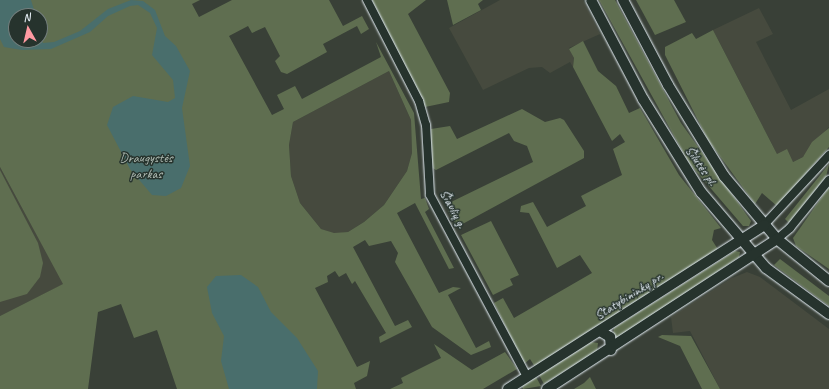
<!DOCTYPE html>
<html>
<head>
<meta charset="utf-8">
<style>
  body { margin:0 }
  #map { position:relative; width:829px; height:389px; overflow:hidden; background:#394037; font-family:Caveat,sans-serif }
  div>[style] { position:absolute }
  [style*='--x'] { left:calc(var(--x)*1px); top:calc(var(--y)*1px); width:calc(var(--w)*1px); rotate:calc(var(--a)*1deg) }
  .built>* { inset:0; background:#464a3e }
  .green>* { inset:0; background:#5f6e50 }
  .water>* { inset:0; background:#496e6c }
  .roads { filter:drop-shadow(0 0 1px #e8f1f8) drop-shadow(0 0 1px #e8f1f8) }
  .minor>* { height:8px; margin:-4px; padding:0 4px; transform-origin:4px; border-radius:4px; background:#26332d }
  .major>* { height:10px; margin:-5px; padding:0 5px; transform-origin:5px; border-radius:5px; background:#26332d }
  span { translate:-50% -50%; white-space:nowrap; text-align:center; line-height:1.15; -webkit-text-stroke:3px #26332d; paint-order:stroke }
  .park-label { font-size:14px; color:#b1bdb5 }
  .street-label { font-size:14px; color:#e8f1f8 }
  .north { position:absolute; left:8px; top:8px; width:40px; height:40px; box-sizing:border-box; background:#26332d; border:1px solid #747f7e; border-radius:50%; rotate:352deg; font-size:11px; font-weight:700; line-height:16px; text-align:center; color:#e8f1f8 }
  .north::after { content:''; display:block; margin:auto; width:14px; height:18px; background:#ff9aa2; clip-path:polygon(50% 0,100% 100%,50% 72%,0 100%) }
</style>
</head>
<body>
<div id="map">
  <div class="built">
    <div style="clip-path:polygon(500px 0,583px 0,600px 34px,569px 48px,574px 58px,573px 67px,570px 62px,550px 73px,542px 67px,529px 68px,483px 90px,449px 28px)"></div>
    <div style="clip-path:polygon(759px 8px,773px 34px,756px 42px,791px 110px,829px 89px,829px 127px,803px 157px,793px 162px,777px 154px,713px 30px)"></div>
    <div style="clip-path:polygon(389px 71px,411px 120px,412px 153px,407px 171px,384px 205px,364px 222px,348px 232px,334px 234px,321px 229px,300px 203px,291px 176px,289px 145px,293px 122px)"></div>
    <div style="clip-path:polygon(0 167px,64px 284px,0 316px)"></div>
    <div style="clip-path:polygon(747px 272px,760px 277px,829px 329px,829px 389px,720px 389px,690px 331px,673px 333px,671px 317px,732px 278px)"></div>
  </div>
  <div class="green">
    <div style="clip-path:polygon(evenodd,0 0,200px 0,192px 4px,199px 17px,232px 0,329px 0,343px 26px,362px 16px,369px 29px,361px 34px,357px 26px,323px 44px,327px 52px,287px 74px,281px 72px,275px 61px,280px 56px,265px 27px,252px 33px,248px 26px,229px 36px,272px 115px,284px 109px,277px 95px,295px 86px,302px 99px,381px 57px,376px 42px,414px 113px,421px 199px,425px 198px,429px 209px,425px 212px,454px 268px,449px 269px,415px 203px,397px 213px,439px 293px,453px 287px,461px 288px,448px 295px,476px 348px,489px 341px,491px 347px,471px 355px,432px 327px,395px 262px,398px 253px,391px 241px,369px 246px,365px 240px,353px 247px,395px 326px,408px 320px,412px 327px,380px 343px,379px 337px,386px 333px,355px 281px,352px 284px,346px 273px,339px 277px,335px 271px,327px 276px,328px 282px,315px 288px,357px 367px,370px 361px,367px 376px,354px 383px,356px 389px,177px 389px,157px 330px,134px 338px,121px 304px,98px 312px,88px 389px,0 389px,0 316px,63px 284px,0 167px,0 0,16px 16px,40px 16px,40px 40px,16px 40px,16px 16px,0 0,389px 71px,411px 120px,412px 153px,407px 171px,384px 205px,364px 222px,348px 232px,334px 233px,321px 229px,300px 203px,291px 176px,289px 145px,293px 122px,389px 71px)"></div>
    <div style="clip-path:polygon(372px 0,426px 0,408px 14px,450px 93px,449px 102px,425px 107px)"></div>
    <div style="clip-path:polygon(447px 0,483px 0,478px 4px,481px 10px,453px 25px)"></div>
    <div style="clip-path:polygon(599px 0,615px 0,681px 123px,751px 221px,749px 226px,743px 226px,689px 163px)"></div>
    <div style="clip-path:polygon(636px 0,674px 0,686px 22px,655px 35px)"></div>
    <div style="clip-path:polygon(713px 30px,777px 154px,787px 149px,793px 162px,803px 157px,812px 142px,829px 128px,829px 147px,777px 206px,762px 193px,755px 204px,708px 140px,665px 55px,665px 47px,692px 33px,696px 39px)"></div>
    <div style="clip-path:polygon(583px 41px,598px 71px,616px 86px,629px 113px,640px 108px,679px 175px,721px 228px,714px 230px,712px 240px,719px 251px,535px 367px,530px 359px,524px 364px,494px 303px,503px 298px,514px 318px,592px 273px,580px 255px,557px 268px,529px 213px,520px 212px,521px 206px,533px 202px,547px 227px,586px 206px,581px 196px,622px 175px,613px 149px,625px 142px,620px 134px,612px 141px,573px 67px,574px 58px,569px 49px)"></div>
    <div style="clip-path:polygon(522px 109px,545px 122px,560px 118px,564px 120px,584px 151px,584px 158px,457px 227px,448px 211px,453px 208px,451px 202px,533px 162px,527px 146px,514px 141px,509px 133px,436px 170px,431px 167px,431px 129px,450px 126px,457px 139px)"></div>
    <div style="clip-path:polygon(829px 164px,826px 177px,789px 223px,785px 219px)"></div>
    <div style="clip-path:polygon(0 170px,38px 243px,43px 263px,40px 277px,27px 294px,0 302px)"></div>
    <div style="clip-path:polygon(829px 187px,829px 269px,796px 246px,793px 238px)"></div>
    <div style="clip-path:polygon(491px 221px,519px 275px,510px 279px,513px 285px,493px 295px,461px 235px)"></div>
    <div style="clip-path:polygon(735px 251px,740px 252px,739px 257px,648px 319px,617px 338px,613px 336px,614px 328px)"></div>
    <div style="clip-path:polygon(780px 259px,829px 296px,829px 306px,774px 265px)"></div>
    <div style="clip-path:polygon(662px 335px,691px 336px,720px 389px,702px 389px,680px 346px,658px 337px)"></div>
    <div style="clip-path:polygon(591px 342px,598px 343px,597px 351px,544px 384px,539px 375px)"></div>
    <div style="clip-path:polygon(434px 344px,472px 370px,505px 352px,517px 369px,483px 389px,390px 389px,403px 383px,401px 378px,441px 358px)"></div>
    <div style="clip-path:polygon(536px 377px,541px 386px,523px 389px,522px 386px)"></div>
    <div style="clip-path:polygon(590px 377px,596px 389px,574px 389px,584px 383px)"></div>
  </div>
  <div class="water">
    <div style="clip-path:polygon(0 0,31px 0,36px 16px,16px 16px,16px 40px,40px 40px,40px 36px,43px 43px,54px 42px,80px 31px,108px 9px,131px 0,143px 1px,155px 10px,165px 36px,176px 46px,190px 71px,182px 108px,190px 166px,181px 188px,166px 196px,152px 195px,130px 169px,107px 125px,113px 107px,133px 96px,168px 102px,175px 98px,173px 80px,152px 55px,157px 28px,150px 13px,138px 5px,130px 6px,108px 16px,90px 32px,51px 49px,22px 50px,4px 47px,0 39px)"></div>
    <div style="clip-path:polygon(241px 275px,258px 287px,271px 312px,297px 338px,318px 371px,317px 389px,229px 389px,221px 361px,224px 336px,212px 313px,207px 287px,216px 276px)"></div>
  </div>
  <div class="roads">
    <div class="minor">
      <div style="--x:367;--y:0;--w:114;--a:62.8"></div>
      <div style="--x:419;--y:101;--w:25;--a:74"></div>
      <div style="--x:426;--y:125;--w:70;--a:86.7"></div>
      <div style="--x:430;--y:195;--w:206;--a:61.9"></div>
      <div style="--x:764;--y:225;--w:96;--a:-47.1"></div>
      <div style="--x:777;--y:239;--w:17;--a:-40"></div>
      <div style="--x:790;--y:228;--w:62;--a:-50.9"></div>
    </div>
    <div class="major">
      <div style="--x:591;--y:0;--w:112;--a:62.3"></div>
      <div style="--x:643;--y:99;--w:110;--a:58.1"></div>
      <div style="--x:701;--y:192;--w:100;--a:49.5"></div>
      <div style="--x:766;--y:268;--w:78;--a:36.1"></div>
      <div style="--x:623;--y:0;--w:96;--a:62.1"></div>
      <div style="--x:668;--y:85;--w:107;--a:58.4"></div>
      <div style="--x:724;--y:176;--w:82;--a:49.9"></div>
      <div style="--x:777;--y:239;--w:67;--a:38.9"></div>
      <div style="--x:600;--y:331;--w:12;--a:31"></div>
      <div style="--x:610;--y:337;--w:13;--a:86"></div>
      <div style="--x:508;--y:389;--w:304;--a:-32.6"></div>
      <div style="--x:547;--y:389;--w:275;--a:-33.1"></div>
    </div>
  </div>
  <div class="park-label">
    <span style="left:146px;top:166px">Draugystės<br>parkas</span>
  </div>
  <div class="street-label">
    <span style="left:701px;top:166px;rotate:56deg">Šilutės pl.</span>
    <span style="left:453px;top:209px;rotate:63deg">Šiaulių g.</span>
    <span style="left:629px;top:296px;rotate:-32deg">Statybininkų pr.</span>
  </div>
  <div class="north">N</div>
</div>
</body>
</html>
